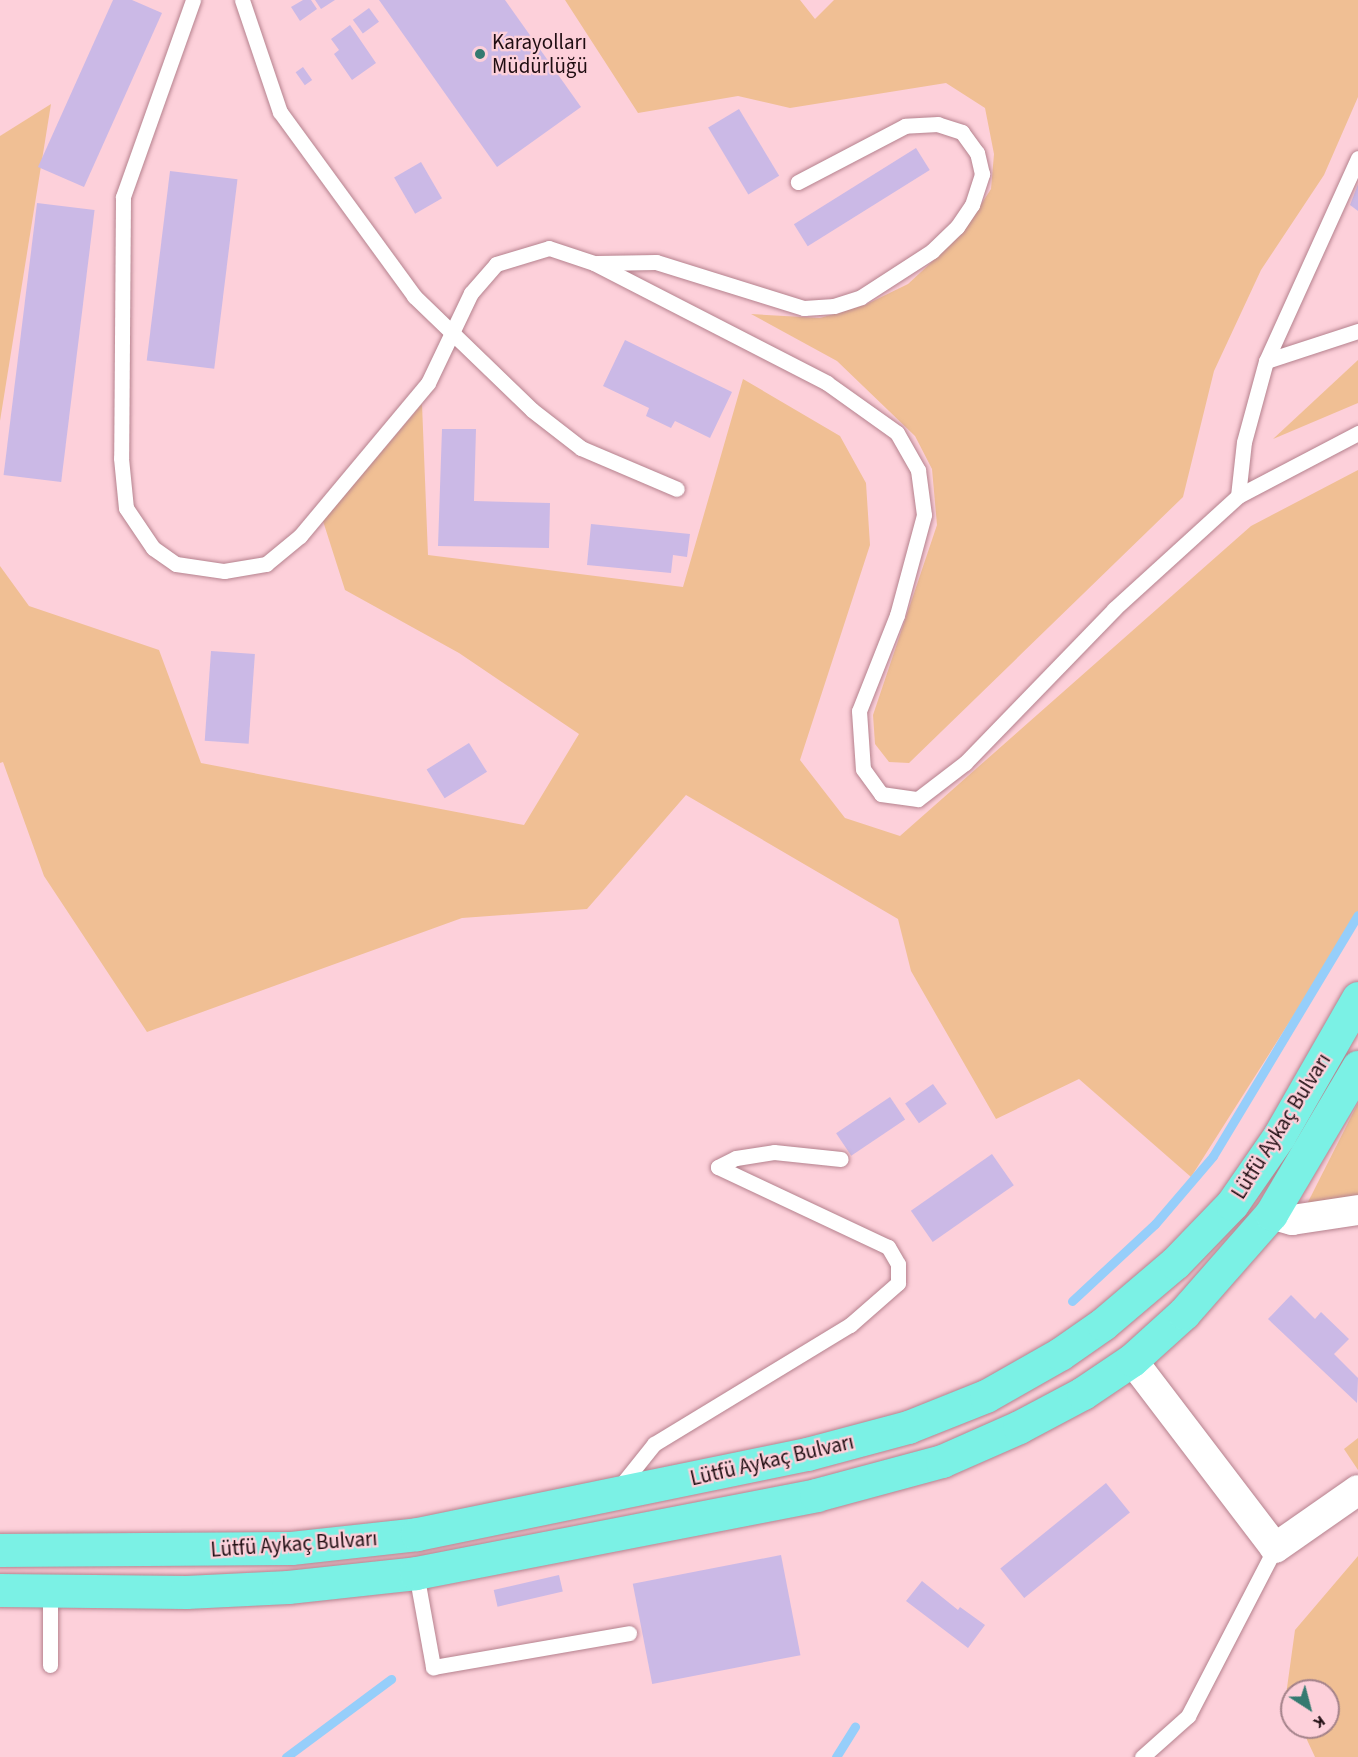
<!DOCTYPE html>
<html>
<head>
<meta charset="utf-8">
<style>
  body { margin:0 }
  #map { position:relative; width:1358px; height:1757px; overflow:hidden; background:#fdd0da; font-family:"Source Sans 3",sans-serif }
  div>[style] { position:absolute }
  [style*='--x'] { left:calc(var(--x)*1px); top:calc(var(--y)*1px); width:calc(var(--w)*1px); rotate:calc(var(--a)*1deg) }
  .green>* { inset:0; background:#f0bf94 }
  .stream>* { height:9px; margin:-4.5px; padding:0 4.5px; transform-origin:4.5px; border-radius:4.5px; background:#96cefa }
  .building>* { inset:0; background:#cbb9e6; transform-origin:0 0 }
  .roads { filter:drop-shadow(0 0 2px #b5828e) drop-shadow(0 0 2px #b5828e) }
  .service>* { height:15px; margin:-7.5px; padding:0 7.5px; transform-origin:7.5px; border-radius:7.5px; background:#fff }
  .minor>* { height:30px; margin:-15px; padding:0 15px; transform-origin:15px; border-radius:15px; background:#fff }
  .primary>* { height:33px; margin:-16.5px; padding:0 16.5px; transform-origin:16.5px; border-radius:16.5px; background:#7bf1e5 }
  .dots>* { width:16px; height:16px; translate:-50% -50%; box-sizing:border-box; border:3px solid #fdd0da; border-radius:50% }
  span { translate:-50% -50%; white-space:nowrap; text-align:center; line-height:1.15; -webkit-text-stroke:4.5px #fdd0da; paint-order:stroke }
  .poi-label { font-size:21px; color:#1f0d12 }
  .left { translate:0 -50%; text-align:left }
  .street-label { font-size:21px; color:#1f0d12 }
  .north { position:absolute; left:1280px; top:1679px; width:60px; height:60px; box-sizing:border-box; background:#fdd0da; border:2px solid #a4828a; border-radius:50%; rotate:144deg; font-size:16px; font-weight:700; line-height:24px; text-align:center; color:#1f0d12 }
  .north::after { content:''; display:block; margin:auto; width:21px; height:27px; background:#347a70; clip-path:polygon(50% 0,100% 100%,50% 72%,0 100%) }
</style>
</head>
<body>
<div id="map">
  <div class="green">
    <div style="clip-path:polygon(565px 0,800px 0,815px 19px,834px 0,1358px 0,1358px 97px,1324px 175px,1261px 270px,1214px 371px,1183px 497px,909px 763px,889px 762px,875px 744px,873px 715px,937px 525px,932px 469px,915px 436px,837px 361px,751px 314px,820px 318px,865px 305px,908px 284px,962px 234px,991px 189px,994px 154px,985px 108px,946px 83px,790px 108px,738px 96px,638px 113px)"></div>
    <div style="clip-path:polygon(51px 104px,0 421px,0 136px)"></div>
    <div style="clip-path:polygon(1358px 360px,1358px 403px,1273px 439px)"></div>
    <div style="clip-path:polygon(743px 379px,840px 436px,866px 483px,870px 545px,800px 760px,845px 818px,900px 836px,1251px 526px,1358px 470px,1358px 914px,1191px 1177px,1079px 1079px,996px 1119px,911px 971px,898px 919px,686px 795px,587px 909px,462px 918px,147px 1032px,44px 876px,3px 762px,0 763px,0 566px,29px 606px,159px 650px,201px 763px,524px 825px,579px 734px,459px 653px,345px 590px,323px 521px,422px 404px,428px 555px,683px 587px)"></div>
    <div style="clip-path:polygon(1358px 1103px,1358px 1198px,1307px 1208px,1308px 1202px)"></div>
    <div style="clip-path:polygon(1358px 1438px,1358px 1470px,1344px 1449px)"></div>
    <div style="clip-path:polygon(1358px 1556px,1358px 1757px,1315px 1757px,1301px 1727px,1328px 1727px,1328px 1691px,1292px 1691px,1292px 1708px,1286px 1695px,1295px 1630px)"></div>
  </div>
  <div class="stream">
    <div style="--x:1072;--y:1301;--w:113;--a:-42.9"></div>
    <div style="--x:1155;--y:1224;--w:89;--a:-49.5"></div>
    <div style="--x:1213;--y:1156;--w:281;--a:-59"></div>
    <div style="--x:286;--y:1757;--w:131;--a:-36.6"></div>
    <div style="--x:836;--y:1757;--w:36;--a:-58"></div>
  </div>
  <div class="building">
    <div style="clip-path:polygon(113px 0,132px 0,162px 13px,84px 187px,38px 167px)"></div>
    <div style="clip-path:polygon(303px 0,311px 0,317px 9px,300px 21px,291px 7px)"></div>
    <div style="clip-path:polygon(315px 0,335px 0,321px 9px)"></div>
    <div style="clip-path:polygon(379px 0,505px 0,581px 107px,497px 167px)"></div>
    <div style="left:369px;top:8px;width:17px;height:20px;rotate:54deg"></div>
    <div style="clip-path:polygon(350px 25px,376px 63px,352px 80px,334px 54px,339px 50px,331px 39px)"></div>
    <div style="left:303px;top:67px;width:16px;height:9px;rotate:55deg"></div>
    <div style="left:739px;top:109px;width:78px;height:36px;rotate:59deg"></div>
    <div style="left:916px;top:148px;width:26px;height:144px;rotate:58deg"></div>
    <div style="left:421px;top:162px;width:42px;height:31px;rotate:60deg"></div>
    <div style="left:170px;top:171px;width:68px;height:191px;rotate:7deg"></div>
    <div style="clip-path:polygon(1358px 184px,1358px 211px,1350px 205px)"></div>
    <div style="left:37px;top:203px;width:58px;height:274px;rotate:7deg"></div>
    <div style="clip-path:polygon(625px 340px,732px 392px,710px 438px,675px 421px,671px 428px,646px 416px,649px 408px,603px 386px)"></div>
    <div style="clip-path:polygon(442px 429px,476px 429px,474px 501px,550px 503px,549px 548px,438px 546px)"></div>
    <div style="clip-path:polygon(591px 524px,690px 534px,687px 557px,673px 555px,671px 573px,587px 565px)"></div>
    <div style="left:211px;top:651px;width:44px;height:90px;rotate:4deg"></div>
    <div style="left:469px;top:743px;width:34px;height:50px;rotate:58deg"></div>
    <div style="left:933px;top:1084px;width:24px;height:34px;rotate:55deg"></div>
    <div style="left:890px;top:1097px;width:27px;height:65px;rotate:56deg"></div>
    <div style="left:992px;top:1154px;width:38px;height:99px;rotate:55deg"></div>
    <div style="clip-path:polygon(1291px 1295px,1315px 1319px,1321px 1312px,1349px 1339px,1334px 1354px,1358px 1378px,1357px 1403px,1268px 1319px)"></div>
    <div style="left:1106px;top:1483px;width:38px;height:136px;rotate:51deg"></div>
    <div style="left:781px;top:1555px;width:102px;height:151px;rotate:79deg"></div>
    <div style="left:559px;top:1575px;width:17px;height:67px;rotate:77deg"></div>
    <div style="clip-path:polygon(922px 1581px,958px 1610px,960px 1607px,985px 1625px,968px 1648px,906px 1601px)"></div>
  </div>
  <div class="roads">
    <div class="service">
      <div style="--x:193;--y:0;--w:209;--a:109.6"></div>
      <div style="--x:123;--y:197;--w:261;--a:90.4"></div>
      <div style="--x:121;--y:458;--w:50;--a:84.3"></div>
      <div style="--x:126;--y:508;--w:48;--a:56"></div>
      <div style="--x:153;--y:548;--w:28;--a:35"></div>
      <div style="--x:176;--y:564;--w:49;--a:8.3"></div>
      <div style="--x:224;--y:571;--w:43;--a:-9.5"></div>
      <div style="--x:266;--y:564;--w:44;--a:-39.5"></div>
      <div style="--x:300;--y:536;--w:199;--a:-50.1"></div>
      <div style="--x:428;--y:383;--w:100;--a:-64.5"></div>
      <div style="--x:471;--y:293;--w:38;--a:-49"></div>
      <div style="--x:496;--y:264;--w:55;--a:-16.8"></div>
      <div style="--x:549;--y:248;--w:47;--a:18.4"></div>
      <div style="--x:594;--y:263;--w:262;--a:27.2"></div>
      <div style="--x:827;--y:383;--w:86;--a:35.5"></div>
      <div style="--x:897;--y:433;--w:43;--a:60.4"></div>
      <div style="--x:918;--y:470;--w:45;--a:82.4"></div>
      <div style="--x:924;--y:515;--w:104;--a:105.1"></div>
      <div style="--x:897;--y:615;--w:103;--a:111.6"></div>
      <div style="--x:859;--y:711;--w:58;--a:86.1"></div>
      <div style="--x:863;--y:769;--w:31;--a:54"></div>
      <div style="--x:881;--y:794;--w:37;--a:8"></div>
      <div style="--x:918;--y:799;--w:59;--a:-37.5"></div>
      <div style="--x:965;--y:763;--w:214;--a:-45.9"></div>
      <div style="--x:1114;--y:609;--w:168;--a:-42.3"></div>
      <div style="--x:1238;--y:496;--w:136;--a:-27.7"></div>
      <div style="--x:242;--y:0;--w:118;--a:71.3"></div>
      <div style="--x:280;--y:112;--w:228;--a:53.9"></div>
      <div style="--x:414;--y:296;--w:164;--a:44"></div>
      <div style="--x:532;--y:410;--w:62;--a:37.8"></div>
      <div style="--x:581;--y:448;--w:104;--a:23.1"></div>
      <div style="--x:597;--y:263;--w:59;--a:-1"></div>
      <div style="--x:656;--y:262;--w:155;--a:17.3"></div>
      <div style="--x:804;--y:308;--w:30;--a:-4"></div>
      <div style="--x:834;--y:306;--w:28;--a:-18"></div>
      <div style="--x:861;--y:297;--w:85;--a:-32.9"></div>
      <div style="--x:932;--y:251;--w:35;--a:-44"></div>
      <div style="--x:957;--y:227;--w:27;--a:-56"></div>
      <div style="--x:972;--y:205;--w:33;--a:-72"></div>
      <div style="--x:982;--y:174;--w:22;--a:-103"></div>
      <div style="--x:977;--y:153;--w:26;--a:-126"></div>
      <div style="--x:962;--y:132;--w:25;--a:-162"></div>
      <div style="--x:938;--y:124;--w:33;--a:177"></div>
      <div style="--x:905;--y:126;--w:121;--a:152.4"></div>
      <div style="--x:1266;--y:361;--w:97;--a:-18.1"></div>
      <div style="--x:1238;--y:496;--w:54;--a:-83.7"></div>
      <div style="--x:1244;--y:442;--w:84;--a:-74.8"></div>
      <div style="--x:1266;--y:361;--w:223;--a:-65.6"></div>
      <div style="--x:618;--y:1489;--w:58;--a:-51.3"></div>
      <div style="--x:654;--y:1444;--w:229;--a:-31.3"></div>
      <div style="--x:850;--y:1325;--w:64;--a:-41.2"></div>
      <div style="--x:898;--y:1283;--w:19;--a:-90"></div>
      <div style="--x:898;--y:1264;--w:20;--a:-120"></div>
      <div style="--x:888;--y:1247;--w:188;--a:-154.8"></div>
      <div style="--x:718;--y:1167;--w:20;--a:-27"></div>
      <div style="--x:736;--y:1158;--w:38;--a:-9"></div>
      <div style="--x:774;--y:1152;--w:67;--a:6"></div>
      <div style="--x:416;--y:1573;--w:96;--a:79.7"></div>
      <div style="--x:433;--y:1667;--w:199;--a:-9.8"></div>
      <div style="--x:50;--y:1665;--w:74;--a:-90"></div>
      <div style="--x:1142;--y:1757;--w:62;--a:-41.7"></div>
      <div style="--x:1188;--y:1716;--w:189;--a:-62.6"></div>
    </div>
    <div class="minor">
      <div style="--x:1271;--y:1214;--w:22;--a:16"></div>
      <div style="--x:1292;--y:1220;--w:67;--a:-8.6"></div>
      <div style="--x:1132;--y:1360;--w:236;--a:52.7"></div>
      <div style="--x:1275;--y:1548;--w:101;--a:-34.9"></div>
    </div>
    <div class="primary">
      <div style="--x:0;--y:1550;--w:291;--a:-0.4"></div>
      <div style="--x:291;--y:1548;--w:127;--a:-6.3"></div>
      <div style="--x:417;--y:1534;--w:398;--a:-11.6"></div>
      <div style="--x:807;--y:1454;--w:105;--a:-15"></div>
      <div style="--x:908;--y:1427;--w:84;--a:-21.7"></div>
      <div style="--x:986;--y:1396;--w:85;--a:-29.6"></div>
      <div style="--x:1060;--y:1354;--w:52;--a:-34.9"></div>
      <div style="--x:1103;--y:1324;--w:94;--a:-40.3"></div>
      <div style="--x:1175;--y:1263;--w:82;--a:-46"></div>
      <div style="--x:1232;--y:1204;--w:83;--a:-55.3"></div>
      <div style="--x:1279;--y:1136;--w:159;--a:-60.2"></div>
      <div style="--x:0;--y:1590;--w:186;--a:0.6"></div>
      <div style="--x:186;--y:1592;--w:102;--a:-2.8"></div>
      <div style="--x:288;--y:1587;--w:129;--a:-6.2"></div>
      <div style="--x:416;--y:1573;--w:408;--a:-11"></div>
      <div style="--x:816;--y:1495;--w:131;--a:-15.1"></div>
      <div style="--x:942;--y:1461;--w:84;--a:-23.8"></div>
      <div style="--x:1019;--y:1427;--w:72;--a:-28"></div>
      <div style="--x:1083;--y:1393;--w:59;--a:-34"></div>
      <div style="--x:1132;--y:1360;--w:70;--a:-42.1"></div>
      <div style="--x:1184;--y:1313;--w:132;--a:-48.7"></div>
      <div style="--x:1271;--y:1214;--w:171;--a:-59.4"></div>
    </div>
  </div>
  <div class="dots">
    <div style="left:480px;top:54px;background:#347a70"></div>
  </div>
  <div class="poi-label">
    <span class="left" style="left:492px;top:54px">Karayolları<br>Müdürlüğü</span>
  </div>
  <div class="street-label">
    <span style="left:1281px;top:1126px;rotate:-58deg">Lütfü Aykaç Bulvarı</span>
    <span style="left:772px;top:1460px;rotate:-13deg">Lütfü Aykaç Bulvarı</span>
    <span style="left:294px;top:1544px;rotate:-4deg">Lütfü Aykaç Bulvarı</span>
  </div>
  <div class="north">K</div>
</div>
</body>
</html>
